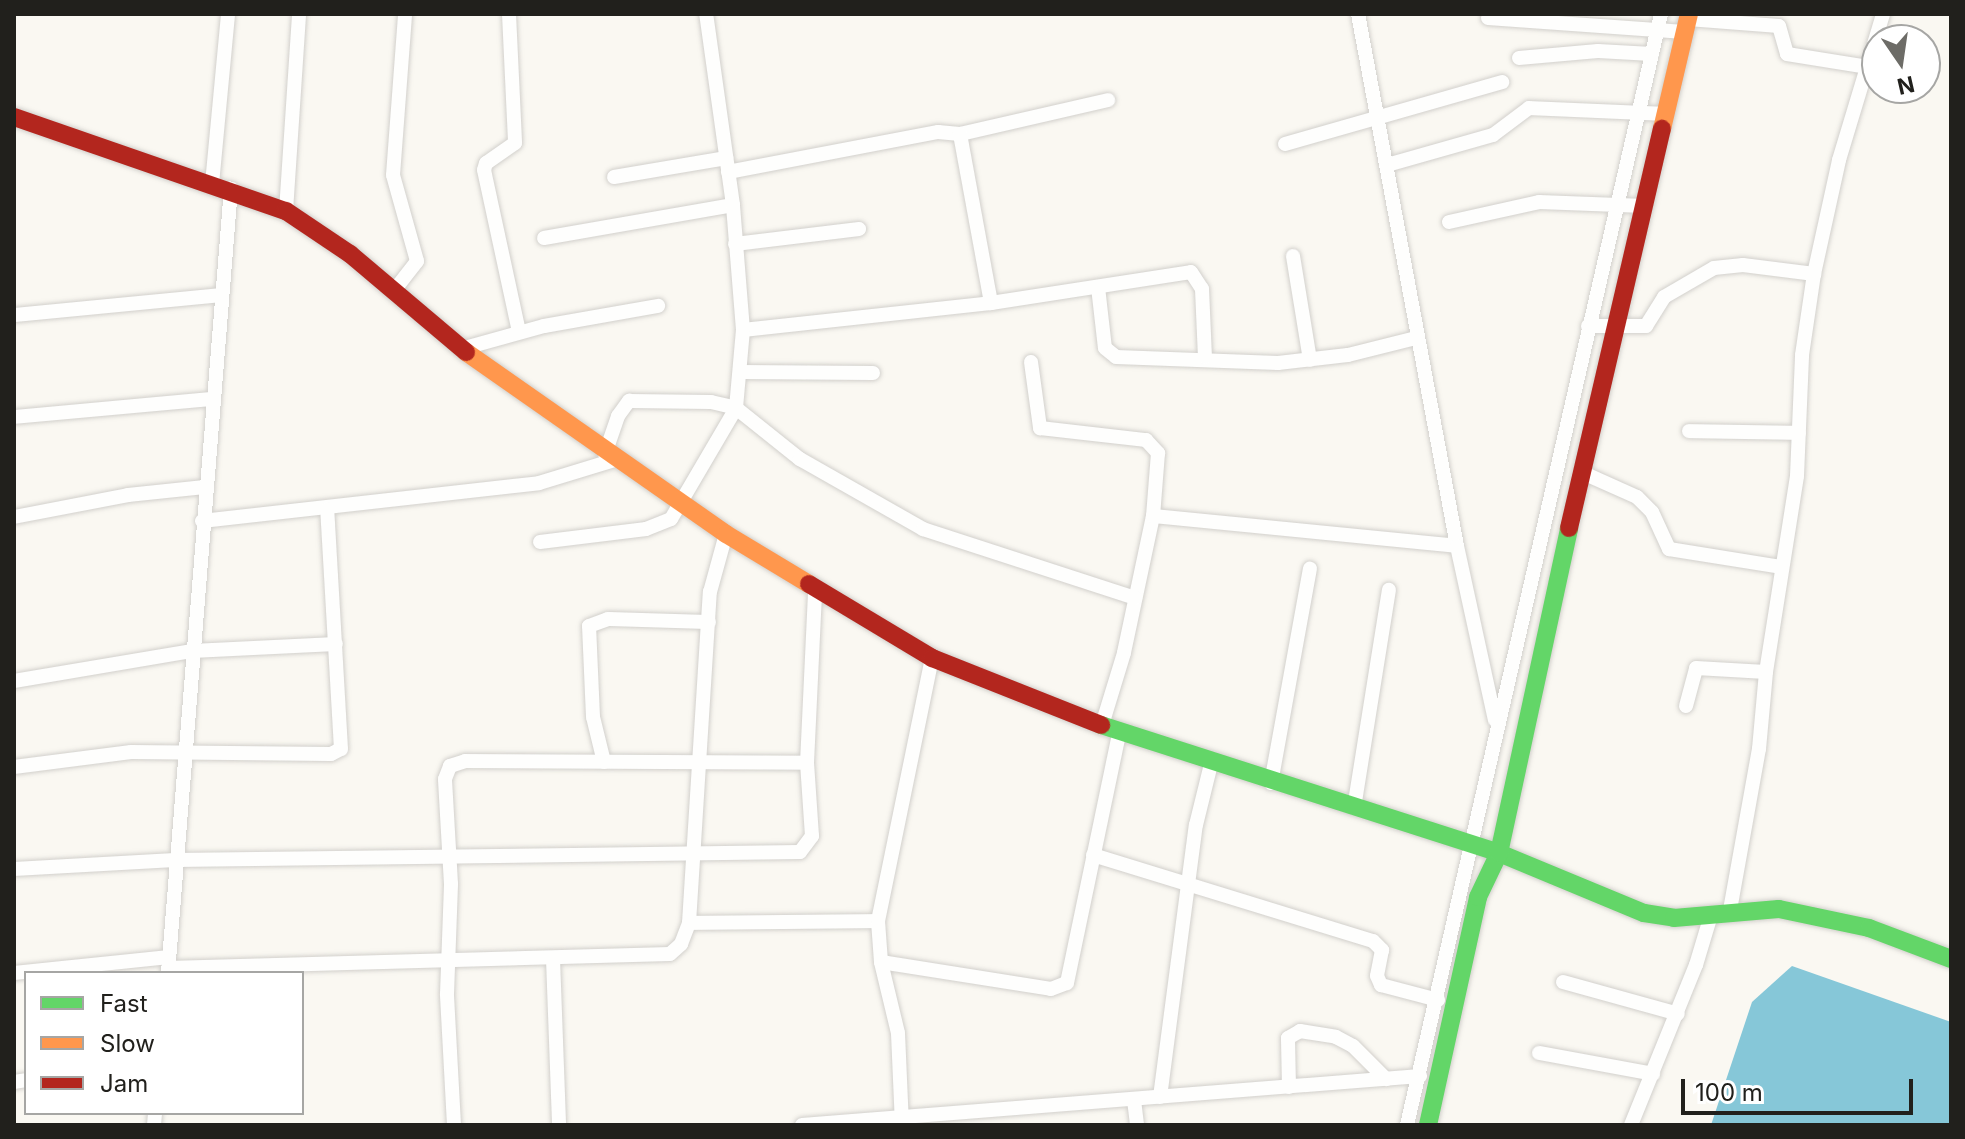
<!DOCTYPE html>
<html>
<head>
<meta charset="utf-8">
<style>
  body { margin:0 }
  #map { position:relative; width:1965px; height:1139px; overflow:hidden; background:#faf8f2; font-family:Inter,sans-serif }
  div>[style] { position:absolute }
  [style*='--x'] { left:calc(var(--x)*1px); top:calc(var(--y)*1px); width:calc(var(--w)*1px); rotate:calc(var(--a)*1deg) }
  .water>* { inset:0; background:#86c7d8 }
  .roads { filter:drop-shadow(0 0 2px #d2d0cc) drop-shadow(0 0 2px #d2d0cc) }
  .street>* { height:14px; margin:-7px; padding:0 7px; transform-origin:7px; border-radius:7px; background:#fefefd }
  .fast>* { height:18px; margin:-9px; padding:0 9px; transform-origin:9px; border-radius:9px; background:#63d668 }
  .slow>* { height:18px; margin:-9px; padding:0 9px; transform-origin:9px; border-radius:9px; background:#ff974d }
  .jam>* { height:18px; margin:-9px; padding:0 9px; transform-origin:9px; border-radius:9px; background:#b3261e }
  span { translate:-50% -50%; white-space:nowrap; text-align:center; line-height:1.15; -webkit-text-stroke:6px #fff; paint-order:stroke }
  .frame { position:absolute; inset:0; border:16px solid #21201c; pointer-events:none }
  .legend { position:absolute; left:24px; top:971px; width:280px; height:144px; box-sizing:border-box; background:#fff; border:2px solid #a6a6a4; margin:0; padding:10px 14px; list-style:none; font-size:24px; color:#21201c }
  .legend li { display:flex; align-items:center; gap:16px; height:40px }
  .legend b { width:40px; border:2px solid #a6a6a4 }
  .north { position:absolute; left:1861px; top:24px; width:80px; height:80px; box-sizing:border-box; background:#fff; border:2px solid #a6a6a4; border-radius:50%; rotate:167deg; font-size:22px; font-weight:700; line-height:32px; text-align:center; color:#21201c }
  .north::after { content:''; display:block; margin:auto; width:28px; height:36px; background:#6d6c67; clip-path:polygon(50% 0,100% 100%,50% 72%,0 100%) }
  .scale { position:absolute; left:1681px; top:1079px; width:232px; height:36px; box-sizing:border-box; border:4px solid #21201c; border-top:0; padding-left:10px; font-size:24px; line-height:28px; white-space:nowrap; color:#21201c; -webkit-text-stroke:6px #fff; paint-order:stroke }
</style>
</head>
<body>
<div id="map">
  <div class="water">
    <div style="clip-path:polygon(1792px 966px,1951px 1022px,1951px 1125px,1711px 1125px,1752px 1002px)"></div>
  </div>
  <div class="roads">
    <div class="street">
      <div style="--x:509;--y:14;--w:129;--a:87.3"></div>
      <div style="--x:515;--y:143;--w:35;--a:145"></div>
      <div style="--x:486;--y:163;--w:7;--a:106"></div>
      <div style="--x:484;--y:170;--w:166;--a:77.8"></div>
      <div style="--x:1358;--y:14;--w:541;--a:79.46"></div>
      <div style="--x:1488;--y:18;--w:197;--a:4.1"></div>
      <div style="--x:1688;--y:19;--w:91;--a:4.4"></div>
      <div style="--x:1779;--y:26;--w:29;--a:74"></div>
      <div style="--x:1787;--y:54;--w:82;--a:9.1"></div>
      <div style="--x:1519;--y:58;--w:79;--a:-5.1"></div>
      <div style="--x:1598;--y:51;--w:54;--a:3.2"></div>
      <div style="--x:960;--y:134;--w:152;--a:-12.9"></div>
      <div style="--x:1285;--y:144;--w:226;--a:-15.9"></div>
      <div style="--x:1387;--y:165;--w:110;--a:-15.8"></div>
      <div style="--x:1493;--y:135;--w:45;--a:-36.9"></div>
      <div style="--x:1529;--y:108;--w:137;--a:2.5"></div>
      <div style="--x:728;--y:172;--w:214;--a:-10.8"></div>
      <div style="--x:938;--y:132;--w:22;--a:5"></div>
      <div style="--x:960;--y:134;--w:172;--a:79.6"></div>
      <div style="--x:614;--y:177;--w:114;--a:-9.6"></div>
      <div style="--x:212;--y:184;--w:171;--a:-84.6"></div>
      <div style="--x:286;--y:211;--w:197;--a:-86.2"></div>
      <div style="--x:1449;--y:222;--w:92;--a:-12.5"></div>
      <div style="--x:1539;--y:202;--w:106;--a:2.2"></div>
      <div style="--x:544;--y:238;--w:192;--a:-9.9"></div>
      <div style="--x:735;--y:244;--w:125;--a:-6.9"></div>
      <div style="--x:1293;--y:256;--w:105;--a:80.7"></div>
      <div style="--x:1098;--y:287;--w:61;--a:83.5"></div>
      <div style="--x:1105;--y:348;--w:14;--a:39"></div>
      <div style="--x:1116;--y:357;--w:162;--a:2.1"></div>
      <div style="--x:1278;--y:363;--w:70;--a:-6.5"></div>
      <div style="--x:1348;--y:355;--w:70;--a:-14"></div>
      <div style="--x:393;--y:292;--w:39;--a:-52"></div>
      <div style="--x:417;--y:261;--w:89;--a:-105.6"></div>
      <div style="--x:393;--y:175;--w:161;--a:-85.7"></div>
      <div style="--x:14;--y:315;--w:207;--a:-5.5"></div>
      <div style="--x:1588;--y:326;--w:58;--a:0"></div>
      <div style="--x:1646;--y:326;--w:34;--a:-58"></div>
      <div style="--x:1664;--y:297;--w:58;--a:-30.1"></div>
      <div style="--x:1714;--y:268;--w:29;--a:-6"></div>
      <div style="--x:1743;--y:265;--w:72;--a:7.2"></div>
      <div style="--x:743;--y:330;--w:249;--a:-6.2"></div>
      <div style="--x:991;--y:303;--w:202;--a:-8.8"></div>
      <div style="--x:1191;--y:272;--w:20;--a:57"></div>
      <div style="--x:1202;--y:289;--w:68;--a:87.5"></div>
      <div style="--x:461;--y:349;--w:86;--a:-15.5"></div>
      <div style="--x:544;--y:326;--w:116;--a:-10"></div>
      <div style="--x:1031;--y:362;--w:67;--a:82.2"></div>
      <div style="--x:1040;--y:428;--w:107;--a:6.5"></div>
      <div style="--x:1146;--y:440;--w:18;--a:47"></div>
      <div style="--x:1158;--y:453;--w:63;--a:94.5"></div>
      <div style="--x:1153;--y:516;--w:140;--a:102"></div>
      <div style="--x:1124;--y:653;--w:78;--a:107"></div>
      <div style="--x:740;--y:372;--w:133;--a:0.4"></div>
      <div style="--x:14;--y:417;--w:199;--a:-5.2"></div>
      <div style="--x:1689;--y:431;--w:110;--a:1"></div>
      <div style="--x:605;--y:454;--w:40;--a:-71.1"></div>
      <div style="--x:618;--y:416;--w:19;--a:-54"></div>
      <div style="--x:629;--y:401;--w:82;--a:0.7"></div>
      <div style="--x:711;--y:402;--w:26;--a:13"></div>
      <div style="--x:736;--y:408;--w:82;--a:38.6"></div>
      <div style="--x:800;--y:459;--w:142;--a:29.6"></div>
      <div style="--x:923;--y:529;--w:223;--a:18"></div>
      <div style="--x:1581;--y:472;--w:61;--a:24.1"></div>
      <div style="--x:1637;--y:497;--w:21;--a:45"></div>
      <div style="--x:1652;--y:512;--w:41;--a:65.3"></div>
      <div style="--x:1669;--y:549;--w:113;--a:9.1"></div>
      <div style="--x:1153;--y:516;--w:305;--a:5.6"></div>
      <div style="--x:1457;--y:546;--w:178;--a:77.7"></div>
      <div style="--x:14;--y:517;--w:116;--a:-10.9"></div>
      <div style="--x:128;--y:495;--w:77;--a:-5.9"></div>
      <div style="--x:202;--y:521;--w:339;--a:-6.4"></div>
      <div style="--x:539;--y:483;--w:78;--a:-17"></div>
      <div style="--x:540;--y:542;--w:107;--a:-7"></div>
      <div style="--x:646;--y:529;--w:27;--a:-22"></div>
      <div style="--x:671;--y:519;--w:129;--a:-59.6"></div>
      <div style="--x:736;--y:408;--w:78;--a:-84.9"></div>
      <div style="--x:743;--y:330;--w:125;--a:-94.6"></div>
      <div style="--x:733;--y:205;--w:193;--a:-98"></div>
      <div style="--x:14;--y:681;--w:181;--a:-9.6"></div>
      <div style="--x:192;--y:651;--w:144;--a:-2.8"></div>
      <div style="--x:1686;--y:706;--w:39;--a:-75"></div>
      <div style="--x:1696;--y:668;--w:70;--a:3.3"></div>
      <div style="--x:604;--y:762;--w:46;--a:-103.7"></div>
      <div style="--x:593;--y:717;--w:91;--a:-92.5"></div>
      <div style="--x:589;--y:626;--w:20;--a:-20"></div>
      <div style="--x:608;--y:619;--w:101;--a:1.7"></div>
      <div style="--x:14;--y:767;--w:118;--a:-7.3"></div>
      <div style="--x:131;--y:752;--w:200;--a:0.6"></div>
      <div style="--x:331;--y:754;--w:11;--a:-27"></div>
      <div style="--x:341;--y:749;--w:240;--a:-93.3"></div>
      <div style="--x:1271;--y:783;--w:218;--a:-79.7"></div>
      <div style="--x:1354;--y:808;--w:221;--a:-80.9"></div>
      <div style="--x:1093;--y:855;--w:293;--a:17.1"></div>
      <div style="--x:1373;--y:941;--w:13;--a:45"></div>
      <div style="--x:1382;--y:950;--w:26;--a:101"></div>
      <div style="--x:1377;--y:976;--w:10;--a:66"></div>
      <div style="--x:1381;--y:985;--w:59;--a:14.7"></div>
      <div style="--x:14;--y:869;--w:161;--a:-3.2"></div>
      <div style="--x:175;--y:860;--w:625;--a:-0.73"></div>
      <div style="--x:800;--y:852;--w:20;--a:-53"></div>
      <div style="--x:812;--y:836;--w:73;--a:-93.9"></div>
      <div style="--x:807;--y:763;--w:171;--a:-87.3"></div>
      <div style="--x:1730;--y:910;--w:164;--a:-79.8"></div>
      <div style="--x:1759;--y:749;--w:77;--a:-84.8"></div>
      <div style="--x:1766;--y:672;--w:198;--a:-81"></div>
      <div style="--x:1797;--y:476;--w:121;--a:-87.6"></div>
      <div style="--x:1802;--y:355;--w:82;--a:-81.6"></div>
      <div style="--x:1814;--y:274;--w:117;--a:-77.6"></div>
      <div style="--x:1839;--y:160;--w:152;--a:-73.2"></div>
      <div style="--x:689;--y:923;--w:189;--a:-0.6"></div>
      <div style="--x:553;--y:959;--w:166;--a:87.9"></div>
      <div style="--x:881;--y:962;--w:172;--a:9"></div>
      <div style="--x:1051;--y:989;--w:17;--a:-21"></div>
      <div style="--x:1067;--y:983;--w:254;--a:-78.2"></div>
      <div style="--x:168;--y:968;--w:502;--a:-1.6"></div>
      <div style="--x:670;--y:954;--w:15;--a:-42"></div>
      <div style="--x:681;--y:944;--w:22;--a:-69"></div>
      <div style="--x:689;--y:923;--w:332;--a:-86.4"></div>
      <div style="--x:710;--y:592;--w:60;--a:-74.6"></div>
      <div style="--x:14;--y:973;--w:156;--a:-5.9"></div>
      <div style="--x:168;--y:973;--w:787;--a:-85.41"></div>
      <div style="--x:1563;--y:982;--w:119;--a:15.5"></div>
      <div style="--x:1539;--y:1053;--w:116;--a:10.4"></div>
      <div style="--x:14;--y:1082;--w:12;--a:-9"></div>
      <div style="--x:1289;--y:1087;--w:49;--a:-91.2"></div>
      <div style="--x:1288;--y:1038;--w:14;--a:-30"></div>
      <div style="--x:1300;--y:1031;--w:36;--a:9"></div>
      <div style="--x:1336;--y:1037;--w:19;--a:28"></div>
      <div style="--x:1353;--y:1046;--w:47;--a:45"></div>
      <div style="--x:1160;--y:1097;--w:274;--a:-82.5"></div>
      <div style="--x:1196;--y:825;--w:63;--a:-76.2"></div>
      <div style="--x:1134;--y:1100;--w:25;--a:83"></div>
      <div style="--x:154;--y:1125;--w:12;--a:-85"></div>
      <div style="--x:454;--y:1125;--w:131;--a:-93.1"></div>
      <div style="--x:447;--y:994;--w:110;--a:-87.9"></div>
      <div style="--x:451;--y:884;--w:105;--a:-93.3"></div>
      <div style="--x:445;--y:779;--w:14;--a:-69"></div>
      <div style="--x:450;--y:766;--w:16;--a:-18"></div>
      <div style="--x:465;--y:761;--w:342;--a:0.3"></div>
      <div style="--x:802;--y:1125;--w:620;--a:-4.53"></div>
      <div style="--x:902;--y:1125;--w:92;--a:-92.5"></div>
      <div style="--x:898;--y:1033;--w:73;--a:-103.5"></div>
      <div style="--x:881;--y:962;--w:41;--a:-94.2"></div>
      <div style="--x:878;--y:921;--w:268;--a:-78.4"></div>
      <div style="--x:1407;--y:1125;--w:1140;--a:-77.12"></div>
      <div style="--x:1631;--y:1125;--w:173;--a:-67.9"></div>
      <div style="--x:1696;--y:965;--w:52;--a:-73.3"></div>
    </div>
    <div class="fast">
      <div style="--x:1101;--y:725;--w:418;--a:17.8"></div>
      <div style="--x:1499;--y:853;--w:157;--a:22.5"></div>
      <div style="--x:1644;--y:913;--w:30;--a:9"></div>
      <div style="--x:1674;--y:918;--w:105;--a:-4.9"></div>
      <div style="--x:1779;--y:909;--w:92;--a:11.9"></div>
      <div style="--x:1869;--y:928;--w:88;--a:20.7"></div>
      <div style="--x:1428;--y:1125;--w:233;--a:-77.6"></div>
      <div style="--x:1478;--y:897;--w:49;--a:-64.5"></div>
      <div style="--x:1499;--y:853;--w:332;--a:-77.8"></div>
    </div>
    <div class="slow">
      <div style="--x:1662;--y:129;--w:118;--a:-76.8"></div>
      <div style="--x:466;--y:352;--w:317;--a:35"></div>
      <div style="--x:726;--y:534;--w:97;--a:31.1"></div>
    </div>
    <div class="jam">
      <div style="--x:14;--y:117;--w:288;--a:19.1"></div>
      <div style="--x:286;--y:211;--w:77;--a:33.9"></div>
      <div style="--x:350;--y:254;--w:152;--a:40.2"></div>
      <div style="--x:1569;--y:528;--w:410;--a:-76.9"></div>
      <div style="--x:809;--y:584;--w:144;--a:31"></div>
      <div style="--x:932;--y:658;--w:182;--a:21.6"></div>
    </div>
  </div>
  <div class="frame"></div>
  <ul class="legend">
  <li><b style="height:10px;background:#63d668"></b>Fast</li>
  <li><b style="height:10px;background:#ff974d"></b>Slow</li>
  <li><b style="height:10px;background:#b3261e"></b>Jam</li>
  </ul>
  <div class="north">N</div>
  <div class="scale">100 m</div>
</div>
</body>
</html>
